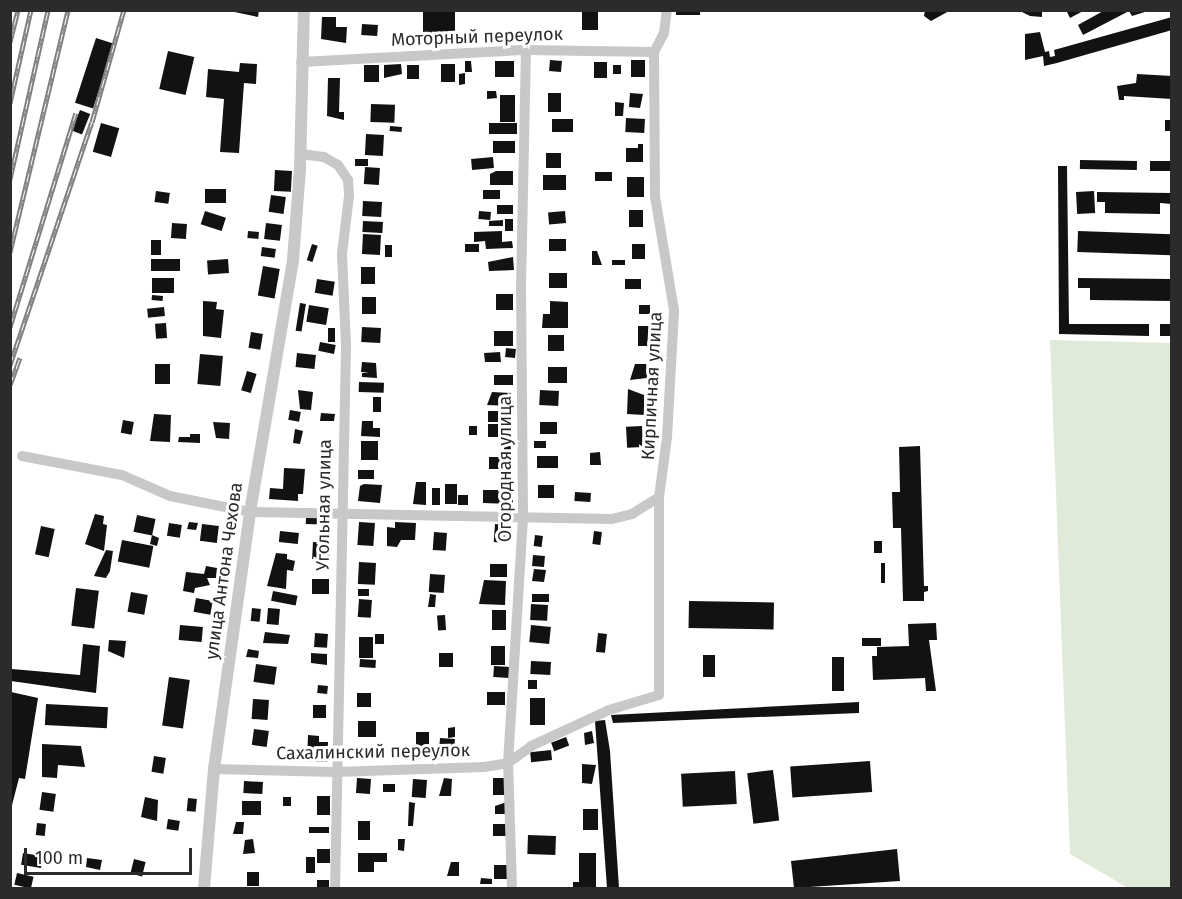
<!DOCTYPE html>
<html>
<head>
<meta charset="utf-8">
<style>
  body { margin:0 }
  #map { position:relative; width:1182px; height:899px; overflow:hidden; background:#fff; font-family:"Fira Sans",sans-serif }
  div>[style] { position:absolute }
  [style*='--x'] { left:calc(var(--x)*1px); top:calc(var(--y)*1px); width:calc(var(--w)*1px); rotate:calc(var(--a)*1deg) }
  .green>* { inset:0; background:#e0ead8 }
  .building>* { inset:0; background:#121212; transform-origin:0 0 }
  .minor>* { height:10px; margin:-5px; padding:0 5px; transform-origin:5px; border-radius:5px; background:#c8c8c8 }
  .tertiary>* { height:12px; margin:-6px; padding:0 6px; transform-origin:6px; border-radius:6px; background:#c8c8c8 }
  .rail>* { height:5px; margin-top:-2.5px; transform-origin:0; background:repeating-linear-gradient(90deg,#fff 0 9px,#808080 0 18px); box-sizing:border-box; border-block:2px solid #808080 }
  span { translate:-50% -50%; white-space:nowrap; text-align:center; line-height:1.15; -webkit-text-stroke:6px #fff; paint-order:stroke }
  .street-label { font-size:18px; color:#2b2b2b }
  .frame { position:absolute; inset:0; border:12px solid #2b2b2b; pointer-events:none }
  .scale { position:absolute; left:24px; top:848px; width:168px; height:27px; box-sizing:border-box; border:3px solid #2b2b2b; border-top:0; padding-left:8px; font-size:18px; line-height:21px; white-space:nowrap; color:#2b2b2b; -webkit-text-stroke:4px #fff; paint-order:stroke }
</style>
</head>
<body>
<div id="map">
  <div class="green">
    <div style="clip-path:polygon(1050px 340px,1171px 343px,1171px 888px,1128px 888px,1070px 854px)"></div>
  </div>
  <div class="building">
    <div style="clip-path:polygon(225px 10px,259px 10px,258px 17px)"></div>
    <div style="left:423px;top:10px;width:32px;height:24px"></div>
    <div style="left:582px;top:10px;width:16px;height:20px"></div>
    <div style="left:676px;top:10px;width:24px;height:5px"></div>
    <div style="clip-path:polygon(925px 10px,949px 10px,949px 11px,931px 21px,924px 16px)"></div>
    <div style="clip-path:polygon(1018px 10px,1042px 10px,1042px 17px,1030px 16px)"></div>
    <div style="clip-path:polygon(1066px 10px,1085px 10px,1070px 18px)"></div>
    <div style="clip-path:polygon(1105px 10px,1148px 10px,1148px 11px,1132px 16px,1129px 11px,1083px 35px,1078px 25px)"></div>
    <div style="clip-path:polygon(322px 17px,336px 17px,336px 27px,347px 27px,346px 43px,321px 39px)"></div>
    <div style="clip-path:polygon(1172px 17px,1172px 30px,1057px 63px,1044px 66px,1043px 56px,1025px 60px,1025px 34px,1040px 32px,1045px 52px,1049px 51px,1050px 57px,1055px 56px,1054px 50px)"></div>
    <div style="left:362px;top:24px;width:16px;height:11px;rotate:4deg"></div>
    <div style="left:96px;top:38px;width:19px;height:68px;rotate:18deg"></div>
    <div style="left:168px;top:51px;width:27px;height:39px;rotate:13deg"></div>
    <div style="left:550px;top:60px;width:12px;height:11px;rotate:5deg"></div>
    <div style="left:631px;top:60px;width:14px;height:17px"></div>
    <div style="clip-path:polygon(465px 61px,471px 61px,472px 72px,465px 72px)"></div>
    <div style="left:495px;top:61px;width:19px;height:16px"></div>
    <div style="left:594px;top:62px;width:13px;height:16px"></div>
    <div style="clip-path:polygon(240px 63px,257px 64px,256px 84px,244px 83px,239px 153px,220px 152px,224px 99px,206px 97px,208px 69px,239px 72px)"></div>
    <div style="clip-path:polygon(401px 64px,402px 74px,384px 78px,384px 65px)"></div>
    <div style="left:441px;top:64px;width:14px;height:18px"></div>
    <div style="left:364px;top:65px;width:15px;height:17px"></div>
    <div style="left:407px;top:65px;width:12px;height:14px"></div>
    <div style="left:613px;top:65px;width:8px;height:9px"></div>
    <div style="clip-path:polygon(465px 73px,465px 84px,459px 85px,459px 74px)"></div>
    <div style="clip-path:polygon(1137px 74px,1172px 76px,1172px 99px,1124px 96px,1124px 100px,1119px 100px,1117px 86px,1136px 83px)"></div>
    <div style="clip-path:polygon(328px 78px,340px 78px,339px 112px,344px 112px,344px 120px,327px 116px)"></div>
    <div style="clip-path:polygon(487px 91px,496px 91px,497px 98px,487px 99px)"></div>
    <div style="left:548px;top:93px;width:13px;height:19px"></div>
    <div style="clip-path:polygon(630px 93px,643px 94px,640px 108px,629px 107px)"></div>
    <div style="left:500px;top:95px;width:15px;height:27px"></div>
    <div style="clip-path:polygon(615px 102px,624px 103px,623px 116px,615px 116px)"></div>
    <div style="left:371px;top:104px;width:24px;height:18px;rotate:2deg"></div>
    <div style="left:80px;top:110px;width:11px;height:22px;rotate:22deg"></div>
    <div style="left:626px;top:118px;width:19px;height:14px;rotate:3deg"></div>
    <div style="left:552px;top:119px;width:21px;height:13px"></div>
    <div style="left:1165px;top:120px;width:7px;height:11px"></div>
    <div style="left:101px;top:123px;width:19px;height:30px;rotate:16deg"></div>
    <div style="left:517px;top:123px;width:11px;height:28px;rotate:90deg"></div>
    <div style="left:390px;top:126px;width:12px;height:5px;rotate:5deg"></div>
    <div style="left:366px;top:134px;width:18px;height:21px;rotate:3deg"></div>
    <div style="left:493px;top:141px;width:22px;height:12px"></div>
    <div style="clip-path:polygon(638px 144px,643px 144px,643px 162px,626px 162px,626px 148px,638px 148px)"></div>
    <div style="left:546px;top:153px;width:15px;height:15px"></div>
    <div style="left:493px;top:157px;width:11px;height:22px;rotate:85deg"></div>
    <div style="left:355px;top:159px;width:13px;height:7px"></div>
    <div style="left:1080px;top:160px;width:57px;height:9px;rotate:1deg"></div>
    <div style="left:1150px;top:161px;width:22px;height:10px"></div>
    <div style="clip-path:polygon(1058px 166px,1067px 166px,1069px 324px,1149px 324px,1149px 336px,1059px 334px)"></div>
    <div style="left:365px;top:167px;width:15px;height:17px;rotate:4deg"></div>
    <div style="left:275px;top:170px;width:17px;height:21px;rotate:3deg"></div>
    <div style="clip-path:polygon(496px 171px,513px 171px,513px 185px,490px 185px,490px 174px)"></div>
    <div style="left:595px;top:172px;width:17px;height:9px"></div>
    <div style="left:543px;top:175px;width:23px;height:15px"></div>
    <div style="left:627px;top:177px;width:17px;height:20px"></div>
    <div style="left:205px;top:189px;width:21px;height:14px"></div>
    <div style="left:500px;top:190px;width:9px;height:17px;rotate:90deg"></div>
    <div style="left:156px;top:191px;width:14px;height:11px;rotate:8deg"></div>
    <div style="left:1094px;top:191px;width:22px;height:18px;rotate:87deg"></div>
    <div style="clip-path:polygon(1097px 192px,1172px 193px,1172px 204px,1160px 203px,1160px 214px,1105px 213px,1105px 202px,1097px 202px)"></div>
    <div style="left:271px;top:195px;width:15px;height:17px;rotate:8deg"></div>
    <div style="left:363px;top:201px;width:19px;height:15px;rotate:3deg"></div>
    <div style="left:497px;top:205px;width:16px;height:9px"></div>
    <div style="left:629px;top:210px;width:14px;height:17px"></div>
    <div style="left:205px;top:211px;width:22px;height:14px;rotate:18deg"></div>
    <div style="left:479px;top:211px;width:12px;height:8px;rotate:5deg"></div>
    <div style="left:565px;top:211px;width:12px;height:17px;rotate:85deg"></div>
    <div style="left:513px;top:219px;width:12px;height:8px;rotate:90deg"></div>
    <div style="clip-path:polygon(503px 220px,503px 226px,489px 226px,489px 221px)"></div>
    <div style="left:363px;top:221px;width:20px;height:11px;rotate:3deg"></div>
    <div style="left:172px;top:223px;width:15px;height:15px;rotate:4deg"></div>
    <div style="left:266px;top:223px;width:16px;height:16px;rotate:7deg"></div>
    <div style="left:248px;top:231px;width:11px;height:7px;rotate:5deg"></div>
    <div style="clip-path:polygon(502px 231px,502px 242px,512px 241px,513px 248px,486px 249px,485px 241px,474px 242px,474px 232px)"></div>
    <div style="left:1078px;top:231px;width:94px;height:21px;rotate:2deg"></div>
    <div style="left:363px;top:234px;width:18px;height:20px;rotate:3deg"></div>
    <div style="left:566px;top:239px;width:12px;height:17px;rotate:90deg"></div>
    <div style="left:151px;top:240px;width:10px;height:15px"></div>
    <div style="left:312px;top:244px;width:6px;height:17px;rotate:18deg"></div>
    <div style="left:465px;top:244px;width:14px;height:8px"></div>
    <div style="left:632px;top:244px;width:13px;height:15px"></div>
    <div style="left:385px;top:245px;width:7px;height:12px"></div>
    <div style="left:262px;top:247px;width:14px;height:9px;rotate:8deg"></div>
    <div style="clip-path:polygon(592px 251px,597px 251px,602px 265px,592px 265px)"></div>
    <div style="clip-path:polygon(513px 257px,514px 270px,489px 271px,488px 262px)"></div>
    <div style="left:151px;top:259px;width:29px;height:12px"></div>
    <div style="left:228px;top:259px;width:14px;height:21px;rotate:86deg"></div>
    <div style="left:612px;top:260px;width:13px;height:5px"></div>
    <div style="left:263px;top:266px;width:17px;height:30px;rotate:10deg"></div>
    <div style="left:361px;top:267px;width:14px;height:17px"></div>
    <div style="left:549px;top:273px;width:18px;height:15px"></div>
    <div style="left:152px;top:278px;width:22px;height:15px"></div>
    <div style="clip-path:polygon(1078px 278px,1172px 279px,1172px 301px,1090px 300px,1090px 288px,1078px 288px)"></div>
    <div style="left:317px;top:279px;width:18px;height:14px;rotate:9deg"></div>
    <div style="left:625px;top:279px;width:16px;height:10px"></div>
    <div style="left:496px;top:294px;width:17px;height:16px"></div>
    <div style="left:152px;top:295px;width:11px;height:5px;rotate:5deg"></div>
    <div style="left:362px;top:297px;width:14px;height:17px"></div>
    <div style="clip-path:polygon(203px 301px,217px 302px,216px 309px,224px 310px,221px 338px,203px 336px)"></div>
    <div style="clip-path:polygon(550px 301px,568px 302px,568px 328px,542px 328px,543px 314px,550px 314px)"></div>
    <div style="left:300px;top:303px;width:6px;height:28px;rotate:9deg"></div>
    <div style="left:309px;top:305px;width:20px;height:17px;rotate:9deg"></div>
    <div style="left:639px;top:305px;width:11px;height:9px"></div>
    <div style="left:164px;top:307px;width:9px;height:17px;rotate:84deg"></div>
    <div style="left:166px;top:323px;width:15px;height:11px;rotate:86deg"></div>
    <div style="left:1160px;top:324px;width:12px;height:12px"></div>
    <div style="left:638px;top:326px;width:15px;height:20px"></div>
    <div style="left:362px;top:327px;width:19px;height:15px;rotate:3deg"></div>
    <div style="left:328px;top:328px;width:7px;height:14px"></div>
    <div style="left:494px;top:331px;width:19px;height:15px"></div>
    <div style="left:251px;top:332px;width:12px;height:16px;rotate:9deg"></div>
    <div style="left:548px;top:335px;width:16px;height:16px"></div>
    <div style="left:320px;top:342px;width:16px;height:9px;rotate:11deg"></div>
    <div style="left:506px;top:348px;width:10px;height:9px;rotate:6deg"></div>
    <div style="clip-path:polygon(500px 352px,501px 362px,485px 362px,484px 353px)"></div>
    <div style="left:297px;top:353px;width:19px;height:14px;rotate:6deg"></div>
    <div style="left:200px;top:354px;width:23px;height:30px;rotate:5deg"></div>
    <div style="clip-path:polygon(362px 362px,376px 363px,377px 378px,362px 377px,362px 373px,369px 372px,361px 372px)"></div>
    <div style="left:155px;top:364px;width:15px;height:20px"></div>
    <div style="clip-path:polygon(635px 364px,647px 364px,647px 378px,630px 380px)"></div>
    <div style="left:548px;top:367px;width:19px;height:16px"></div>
    <div style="left:247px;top:371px;width:10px;height:20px;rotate:17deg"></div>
    <div style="left:494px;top:375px;width:19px;height:10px"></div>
    <div style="left:359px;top:382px;width:25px;height:10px;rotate:2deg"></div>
    <div style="clip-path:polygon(628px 389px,644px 395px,644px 415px,627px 414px)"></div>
    <div style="clip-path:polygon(298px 390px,313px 392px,311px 410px,300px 409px)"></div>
    <div style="left:540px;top:390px;width:19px;height:15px;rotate:3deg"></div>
    <div style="clip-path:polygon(492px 392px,511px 393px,510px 406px,487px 405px)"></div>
    <div style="left:373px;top:397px;width:8px;height:15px"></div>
    <div style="left:290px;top:410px;width:11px;height:10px;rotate:10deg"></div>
    <div style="left:488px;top:411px;width:13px;height:11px"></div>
    <div style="clip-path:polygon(321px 413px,335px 414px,334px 421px,320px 421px)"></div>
    <div style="clip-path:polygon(154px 414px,171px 415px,170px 442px,150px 441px)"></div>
    <div style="left:123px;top:420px;width:11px;height:13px;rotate:10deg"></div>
    <div style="clip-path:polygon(362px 421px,373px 421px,373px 428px,380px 428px,380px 437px,361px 436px)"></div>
    <div style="clip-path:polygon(213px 422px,230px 423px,229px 439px,216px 438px)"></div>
    <div style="left:540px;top:422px;width:17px;height:12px"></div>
    <div style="left:488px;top:424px;width:24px;height:13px"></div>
    <div style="left:469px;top:426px;width:8px;height:9px"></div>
    <div style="left:642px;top:426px;width:21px;height:16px;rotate:87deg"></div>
    <div style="clip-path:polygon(295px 429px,303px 431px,300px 444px,293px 443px)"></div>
    <div style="clip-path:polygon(190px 434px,200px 434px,200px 443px,178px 442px,179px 437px,190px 437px)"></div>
    <div style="clip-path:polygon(504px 439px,510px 439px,511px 451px,504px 451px)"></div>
    <div style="left:361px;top:441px;width:17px;height:19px"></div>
    <div style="left:534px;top:441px;width:12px;height:7px"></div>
    <div style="clip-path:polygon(920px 446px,924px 586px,928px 586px,928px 591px,924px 592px,924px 601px,903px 601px,901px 528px,893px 528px,892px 492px,900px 492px,899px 447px)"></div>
    <div style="clip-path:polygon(600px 452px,601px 465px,590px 465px,590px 453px)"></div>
    <div style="left:537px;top:456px;width:21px;height:12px"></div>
    <div style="left:489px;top:457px;width:19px;height:12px"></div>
    <div style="clip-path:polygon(284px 468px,305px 469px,303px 494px,298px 494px,298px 501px,269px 499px,270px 488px,283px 489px)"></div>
    <div style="left:358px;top:470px;width:16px;height:9px"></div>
    <div style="clip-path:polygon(416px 482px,426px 482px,426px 505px,413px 504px)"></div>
    <div style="clip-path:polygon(364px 484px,382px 485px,380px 503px,358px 501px,360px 486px)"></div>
    <div style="left:445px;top:484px;width:12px;height:20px"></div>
    <div style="left:538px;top:485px;width:16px;height:13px"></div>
    <div style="clip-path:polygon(503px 486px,513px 487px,513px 504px,483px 503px,483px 490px,503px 490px)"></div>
    <div style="left:432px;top:488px;width:8px;height:17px"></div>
    <div style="left:575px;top:492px;width:16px;height:9px;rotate:4deg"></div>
    <div style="left:458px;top:495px;width:10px;height:10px"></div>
    <div style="clip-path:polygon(95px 514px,104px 516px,103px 524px,107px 525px,104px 551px,85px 544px)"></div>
    <div style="left:137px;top:515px;width:19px;height:17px;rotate:12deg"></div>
    <div style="left:306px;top:517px;width:24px;height:7px;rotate:2deg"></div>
    <div style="clip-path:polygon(189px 522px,198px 523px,196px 530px,187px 529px)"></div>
    <div style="left:359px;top:522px;width:16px;height:23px;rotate:4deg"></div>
    <div style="clip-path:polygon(395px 522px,416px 523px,415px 540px,401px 540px,397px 547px,387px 546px,387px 527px,395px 528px)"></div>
    <div style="left:169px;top:523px;width:13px;height:13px;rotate:9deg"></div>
    <div style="left:202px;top:524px;width:17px;height:17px;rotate:7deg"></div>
    <div style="left:495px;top:524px;width:13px;height:18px;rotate:4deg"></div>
    <div style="left:41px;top:526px;width:14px;height:29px;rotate:12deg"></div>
    <div style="left:280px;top:531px;width:19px;height:11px;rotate:6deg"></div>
    <div style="left:594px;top:531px;width:8px;height:13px;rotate:7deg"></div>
    <div style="left:434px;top:532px;width:13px;height:18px;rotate:4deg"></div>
    <div style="clip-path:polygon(152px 535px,159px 538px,157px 546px,150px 544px)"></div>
    <div style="left:535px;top:535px;width:8px;height:11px;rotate:7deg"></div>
    <div style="left:122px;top:540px;width:32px;height:22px;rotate:11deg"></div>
    <div style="left:874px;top:541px;width:8px;height:12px"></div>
    <div style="left:313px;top:542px;width:17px;height:17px;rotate:3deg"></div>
    <div style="clip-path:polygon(106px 550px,113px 551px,110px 571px,106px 578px,94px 576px)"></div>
    <div style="clip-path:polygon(276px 553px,287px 554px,287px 559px,295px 561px,293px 571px,287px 570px,286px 589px,267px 586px)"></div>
    <div style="left:533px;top:555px;width:12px;height:11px;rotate:5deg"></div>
    <div style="left:359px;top:562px;width:17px;height:22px;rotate:3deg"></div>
    <div style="left:881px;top:563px;width:4px;height:20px"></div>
    <div style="left:490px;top:564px;width:17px;height:13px"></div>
    <div style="clip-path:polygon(206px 566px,217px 568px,216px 578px,207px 578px,210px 585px,195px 588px,194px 593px,183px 591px,186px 572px,204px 574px)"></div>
    <div style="clip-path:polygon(534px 569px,546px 570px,544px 582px,532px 581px)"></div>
    <div style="left:430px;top:574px;width:15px;height:18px;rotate:4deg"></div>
    <div style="left:312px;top:579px;width:17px;height:15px"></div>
    <div style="clip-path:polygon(484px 580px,506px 581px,505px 605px,479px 604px)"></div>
    <div style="left:76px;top:588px;width:23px;height:38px;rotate:7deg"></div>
    <div style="left:358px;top:589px;width:11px;height:7px"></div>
    <div style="left:273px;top:591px;width:25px;height:10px;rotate:11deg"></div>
    <div style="left:131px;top:592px;width:17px;height:20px;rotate:10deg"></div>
    <div style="clip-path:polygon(430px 594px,436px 595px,435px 607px,428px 607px)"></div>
    <div style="left:532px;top:594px;width:17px;height:8px"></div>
    <div style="left:196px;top:598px;width:17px;height:14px;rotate:10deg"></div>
    <div style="left:359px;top:599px;width:13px;height:18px;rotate:4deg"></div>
    <div style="left:689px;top:601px;width:85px;height:27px;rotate:1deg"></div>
    <div style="left:531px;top:604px;width:17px;height:16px;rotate:3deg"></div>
    <div style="left:252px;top:608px;width:9px;height:13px;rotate:6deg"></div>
    <div style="left:268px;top:608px;width:12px;height:16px;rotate:5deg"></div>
    <div style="left:492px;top:610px;width:14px;height:20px"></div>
    <div style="left:445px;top:615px;width:15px;height:8px;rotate:86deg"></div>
    <div style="clip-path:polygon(936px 623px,937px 640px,929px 640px,936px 691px,926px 691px,925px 678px,873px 680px,872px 656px,877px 656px,877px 647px,909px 646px,908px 624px)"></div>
    <div style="left:180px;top:625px;width:23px;height:15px;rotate:5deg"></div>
    <div style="left:531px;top:625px;width:20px;height:17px;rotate:6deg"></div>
    <div style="clip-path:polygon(265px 632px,290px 635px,288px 644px,263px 643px)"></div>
    <div style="left:315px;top:633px;width:13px;height:14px;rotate:4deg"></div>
    <div style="left:598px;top:633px;width:9px;height:19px;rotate:6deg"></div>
    <div style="left:375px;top:634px;width:9px;height:10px"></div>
    <div style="left:359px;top:637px;width:14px;height:21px"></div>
    <div style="left:881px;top:638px;width:8px;height:19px;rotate:90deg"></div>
    <div style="clip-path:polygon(109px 640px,126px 641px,124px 658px,108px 651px)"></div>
    <div style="clip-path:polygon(83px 644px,100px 646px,96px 693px,11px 681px,12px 669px,80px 675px)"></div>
    <div style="left:491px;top:646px;width:14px;height:19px"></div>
    <div style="clip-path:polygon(248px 649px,259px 651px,258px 658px,246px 657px)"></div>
    <div style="clip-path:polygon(311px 653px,327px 654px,327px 665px,311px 663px)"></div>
    <div style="left:439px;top:653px;width:14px;height:14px"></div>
    <div style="left:703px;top:655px;width:12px;height:22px"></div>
    <div style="left:832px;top:657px;width:12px;height:34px"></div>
    <div style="left:360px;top:659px;width:16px;height:8px;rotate:4deg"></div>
    <div style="left:531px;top:661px;width:20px;height:13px;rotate:3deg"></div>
    <div style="left:256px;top:664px;width:21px;height:18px;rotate:8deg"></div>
    <div style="left:494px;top:666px;width:16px;height:11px;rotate:4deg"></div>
    <div style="left:169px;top:677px;width:21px;height:49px;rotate:8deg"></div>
    <div style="left:528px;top:680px;width:9px;height:9px"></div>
    <div style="left:318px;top:685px;width:10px;height:8px;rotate:6deg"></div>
    <div style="clip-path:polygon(11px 692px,38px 698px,25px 779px,19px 778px,11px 809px)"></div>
    <div style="left:487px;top:692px;width:18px;height:13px"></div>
    <div style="left:371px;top:693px;width:14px;height:14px;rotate:90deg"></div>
    <div style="left:530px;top:698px;width:15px;height:27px"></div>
    <div style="left:253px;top:699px;width:16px;height:20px;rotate:4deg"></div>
    <div style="clip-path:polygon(859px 702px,859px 713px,613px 723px,611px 715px)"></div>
    <div style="left:46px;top:704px;width:62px;height:21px;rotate:3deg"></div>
    <div style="left:313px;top:705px;width:13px;height:13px"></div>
    <div style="clip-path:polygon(605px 720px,610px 751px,619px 888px,607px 888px,595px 721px)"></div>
    <div style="left:358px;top:721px;width:18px;height:16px"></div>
    <div style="clip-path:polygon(455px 727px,455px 737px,448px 738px,448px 728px)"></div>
    <div style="left:254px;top:729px;width:15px;height:16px;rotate:8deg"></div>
    <div style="clip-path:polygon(592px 731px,594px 743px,585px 745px,584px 733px)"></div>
    <div style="left:416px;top:732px;width:13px;height:18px"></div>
    <div style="clip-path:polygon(308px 735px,319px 736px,319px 742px,328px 742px,327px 762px,307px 761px)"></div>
    <div style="left:566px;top:737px;width:9px;height:16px;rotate:69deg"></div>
    <div style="left:440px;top:738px;width:15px;height:13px;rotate:4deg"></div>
    <div style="clip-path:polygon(42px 744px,81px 746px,85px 767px,58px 765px,57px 778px,42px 777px)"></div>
    <div style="left:359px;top:746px;width:21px;height:12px;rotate:3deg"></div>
    <div style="left:551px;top:750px;width:10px;height:21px;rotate:84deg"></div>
    <div style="left:154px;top:756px;width:12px;height:16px;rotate:9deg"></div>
    <div style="left:870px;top:761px;width:31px;height:80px;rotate:86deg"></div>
    <div style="clip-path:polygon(582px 764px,596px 765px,592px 784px,582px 783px)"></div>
    <div style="left:773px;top:770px;width:51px;height:26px;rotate:83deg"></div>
    <div style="left:735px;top:771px;width:33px;height:54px;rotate:87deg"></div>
    <div style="left:357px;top:778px;width:14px;height:15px;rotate:4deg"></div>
    <div style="clip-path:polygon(444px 778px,452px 779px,451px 796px,439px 796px)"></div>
    <div style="left:506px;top:778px;width:17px;height:13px;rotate:90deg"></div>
    <div style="left:413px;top:779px;width:14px;height:18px;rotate:4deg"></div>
    <div style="left:244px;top:781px;width:19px;height:12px;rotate:3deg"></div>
    <div style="left:383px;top:784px;width:12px;height:8px"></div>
    <div style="left:42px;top:792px;width:14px;height:18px;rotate:8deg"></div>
    <div style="left:317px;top:796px;width:13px;height:19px"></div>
    <div style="clip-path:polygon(145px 797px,158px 800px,157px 821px,141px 817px)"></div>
    <div style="left:283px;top:797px;width:8px;height:9px"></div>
    <div style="left:188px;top:798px;width:9px;height:13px;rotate:6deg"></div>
    <div style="left:242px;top:801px;width:19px;height:14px"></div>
    <div style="clip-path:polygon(409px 802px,415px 803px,413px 826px,408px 826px)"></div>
    <div style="clip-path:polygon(507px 802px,507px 814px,495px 814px,495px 806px)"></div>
    <div style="left:583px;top:809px;width:15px;height:21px"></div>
    <div style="left:168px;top:819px;width:12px;height:10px;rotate:9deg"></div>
    <div style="left:358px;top:821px;width:12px;height:19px"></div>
    <div style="clip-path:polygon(236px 822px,244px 822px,243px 834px,233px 834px)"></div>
    <div style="left:37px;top:823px;width:9px;height:12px;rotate:6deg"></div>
    <div style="left:507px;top:824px;width:12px;height:14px;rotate:90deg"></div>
    <div style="left:309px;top:827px;width:20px;height:6px"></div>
    <div style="left:528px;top:835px;width:28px;height:19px;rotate:2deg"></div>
    <div style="clip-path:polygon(253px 839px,255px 853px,243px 854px,245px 840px)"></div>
    <div style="clip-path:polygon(398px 839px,405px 839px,404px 851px,398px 850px)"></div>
    <div style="left:317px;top:849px;width:13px;height:14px"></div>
    <div style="clip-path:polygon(897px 849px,900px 881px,794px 888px,791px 861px)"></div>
    <div style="left:23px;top:853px;width:20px;height:12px;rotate:9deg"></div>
    <div style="clip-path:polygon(358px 853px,387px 853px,387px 862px,374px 862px,374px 872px,358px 872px)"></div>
    <div style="clip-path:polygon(579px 853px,596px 853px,596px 888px,573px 888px,573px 882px,579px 882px)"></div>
    <div style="left:306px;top:857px;width:9px;height:16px"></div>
    <div style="clip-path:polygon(87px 858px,102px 860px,100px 870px,86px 867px)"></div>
    <div style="left:134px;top:859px;width:12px;height:15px;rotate:14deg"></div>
    <div style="clip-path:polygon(451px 862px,459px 862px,459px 876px,447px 876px)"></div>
    <div style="left:494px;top:865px;width:13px;height:14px"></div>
    <div style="left:247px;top:872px;width:12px;height:14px"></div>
    <div style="left:17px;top:873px;width:17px;height:12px;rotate:13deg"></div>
    <div style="clip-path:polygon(481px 878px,492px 879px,492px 884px,480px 884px)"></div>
    <div style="left:317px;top:880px;width:12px;height:8px"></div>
  </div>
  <div class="minor">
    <div style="--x:301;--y:62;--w:225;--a:-3.1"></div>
    <div style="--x:526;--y:50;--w:128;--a:0.9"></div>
    <div style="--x:300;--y:154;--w:24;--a:7"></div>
    <div style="--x:324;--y:157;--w:16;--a:30"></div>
    <div style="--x:338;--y:165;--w:18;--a:56"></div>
    <div style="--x:348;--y:180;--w:16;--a:86"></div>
    <div style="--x:349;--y:196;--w:58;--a:96.9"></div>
    <div style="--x:342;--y:254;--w:93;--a:87.5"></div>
    <div style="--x:346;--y:347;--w:541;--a:91.16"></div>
    <div style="--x:22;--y:456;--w:102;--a:10.8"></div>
    <div style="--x:122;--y:475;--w:52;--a:23.6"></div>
    <div style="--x:170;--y:496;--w:82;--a:11.3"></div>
    <div style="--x:250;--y:512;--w:362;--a:1.1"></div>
    <div style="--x:612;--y:519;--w:21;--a:-14"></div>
    <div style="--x:632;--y:514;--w:32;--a:-32"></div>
    <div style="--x:214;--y:769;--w:121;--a:1.4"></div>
    <div style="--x:335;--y:772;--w:149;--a:-1.9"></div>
    <div style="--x:484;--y:767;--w:24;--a:-9"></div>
    <div style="--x:508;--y:763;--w:29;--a:-36"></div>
    <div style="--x:531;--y:746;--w:86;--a:-24.8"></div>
    <div style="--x:609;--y:710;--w:52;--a:-16.7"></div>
    <div style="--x:659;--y:695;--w:198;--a:-90"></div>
    <div style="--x:659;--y:497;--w:61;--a:-82.4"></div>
    <div style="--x:667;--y:437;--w:127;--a:-86.8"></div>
    <div style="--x:674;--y:310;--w:116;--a:-99.5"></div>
    <div style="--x:655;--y:196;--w:144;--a:-90.4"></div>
    <div style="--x:654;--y:52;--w:21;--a:-62"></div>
    <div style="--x:664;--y:33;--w:23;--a:-83"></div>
    <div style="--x:512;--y:888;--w:125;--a:-91.8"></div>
    <div style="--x:508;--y:763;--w:248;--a:-86.5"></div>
    <div style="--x:523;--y:515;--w:228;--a:-90.5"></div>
    <div style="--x:521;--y:287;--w:237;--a:-88.8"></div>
  </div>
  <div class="tertiary">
    <div style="--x:204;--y:888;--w:119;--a:-85.2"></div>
    <div style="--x:214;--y:769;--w:260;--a:-82"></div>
    <div style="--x:250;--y:512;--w:256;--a:-80.3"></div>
    <div style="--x:293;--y:260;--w:91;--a:-85.6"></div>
    <div style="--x:300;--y:169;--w:159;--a:-88.6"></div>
  </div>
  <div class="rail">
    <div style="--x:10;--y:42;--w:33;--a:-76"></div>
    <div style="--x:10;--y:103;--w:95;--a:-77.3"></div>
    <div style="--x:10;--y:179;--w:173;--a:-77.3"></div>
    <div style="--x:10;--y:252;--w:249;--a:-76.5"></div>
    <div style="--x:10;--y:327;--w:224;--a:-72.9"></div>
    <div style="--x:10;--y:365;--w:256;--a:-71.4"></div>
    <div style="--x:92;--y:122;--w:116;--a:-74.1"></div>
    <div style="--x:10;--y:385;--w:29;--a:-70"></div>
  </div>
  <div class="street-label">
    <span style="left:477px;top:37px;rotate:-2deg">Моторный переулок</span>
    <span style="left:652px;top:386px;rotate:-87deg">Кирпичная улица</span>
    <span style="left:505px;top:469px;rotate:-90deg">Огородная улица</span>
    <span style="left:324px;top:505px;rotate:-89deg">Угольная улица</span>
    <span style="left:224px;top:571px;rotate:-82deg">улица Антона Чехова</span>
    <span style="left:373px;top:752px;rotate:-1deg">Сахалинский переулок</span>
  </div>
  <div class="frame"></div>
  <div class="scale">100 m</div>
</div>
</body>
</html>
